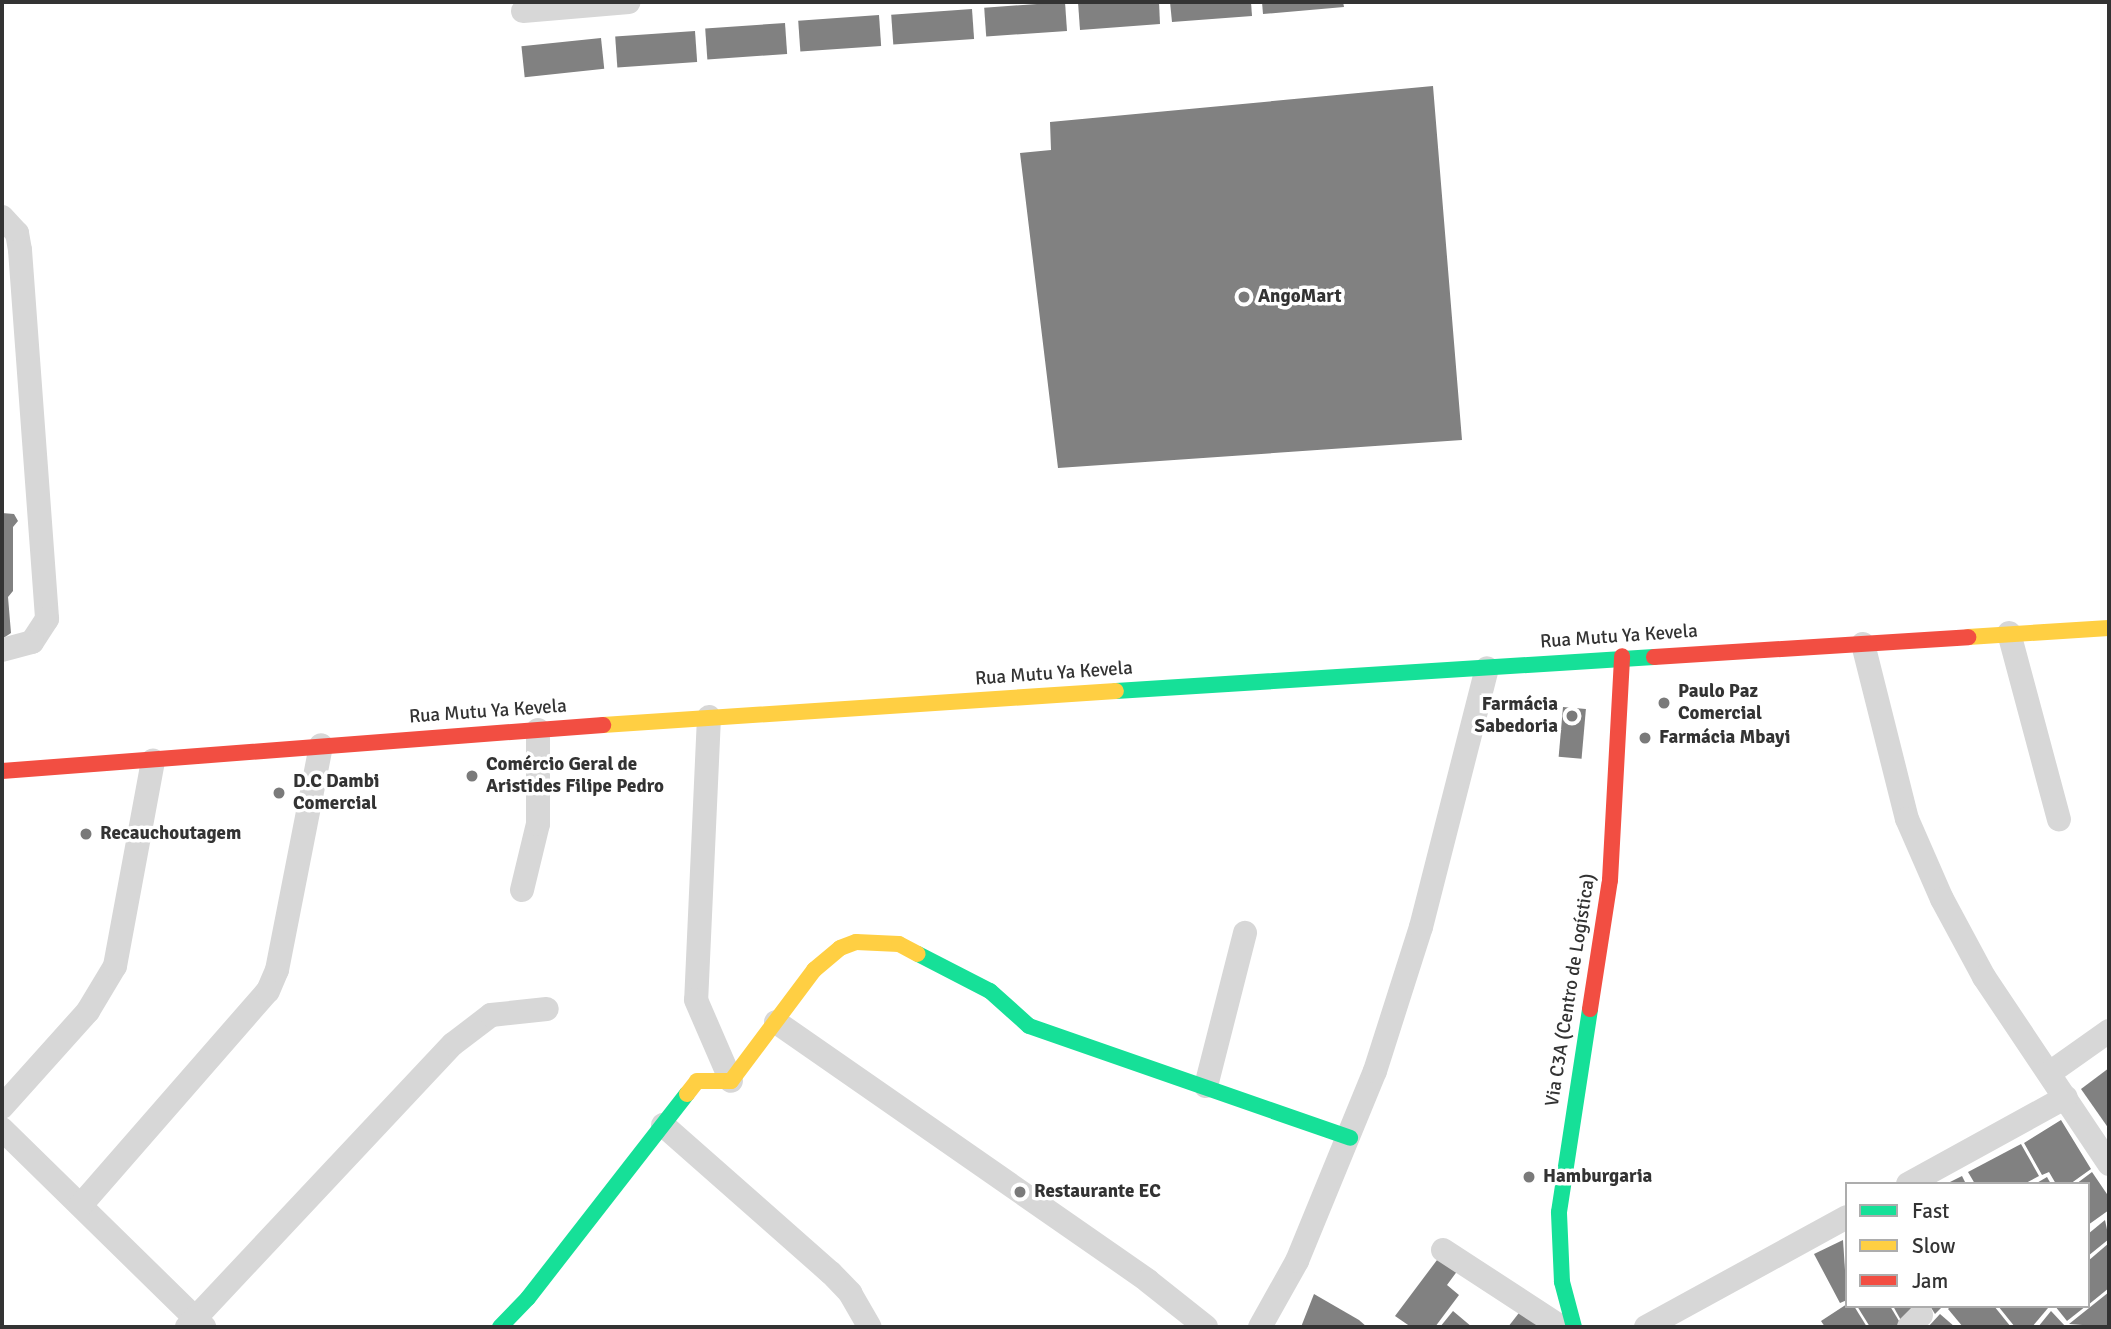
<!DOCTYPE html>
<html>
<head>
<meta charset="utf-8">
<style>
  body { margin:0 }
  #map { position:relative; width:2111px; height:1329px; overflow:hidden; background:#fff; font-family:Signika,sans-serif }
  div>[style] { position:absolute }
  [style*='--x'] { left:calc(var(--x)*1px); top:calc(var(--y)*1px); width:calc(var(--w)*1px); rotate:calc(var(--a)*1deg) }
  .building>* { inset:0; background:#818181; transform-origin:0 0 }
  .street>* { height:24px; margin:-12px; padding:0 12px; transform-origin:12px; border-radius:12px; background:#d7d7d7 }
  .fast>* { height:16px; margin:-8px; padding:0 8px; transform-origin:8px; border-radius:8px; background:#16e098 }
  .slow>* { height:16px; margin:-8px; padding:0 8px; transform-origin:8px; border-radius:8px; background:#ffcf43 }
  .jam>* { height:16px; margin:-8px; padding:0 8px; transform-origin:8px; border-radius:8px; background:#f24e42 }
  .dots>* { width:19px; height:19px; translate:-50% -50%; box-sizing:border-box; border:4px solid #fff; border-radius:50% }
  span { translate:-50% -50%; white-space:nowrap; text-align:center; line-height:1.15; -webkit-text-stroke:7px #fff; paint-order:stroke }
  .poi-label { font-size:19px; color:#333; font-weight:700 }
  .left { translate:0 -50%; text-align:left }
  .right { translate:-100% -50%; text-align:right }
  .street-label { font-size:19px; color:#333 }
  .frame { position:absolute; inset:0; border:4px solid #333; pointer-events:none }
  .legend { position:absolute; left:1845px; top:1182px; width:245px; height:126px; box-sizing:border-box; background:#fff; border:2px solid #adadad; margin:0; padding:9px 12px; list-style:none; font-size:21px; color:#333 }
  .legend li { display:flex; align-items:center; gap:14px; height:35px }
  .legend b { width:35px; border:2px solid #adadad }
</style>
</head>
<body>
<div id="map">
  <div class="building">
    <div style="left:1065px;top:2px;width:29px;height:81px;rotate:86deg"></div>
    <div style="clip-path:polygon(1078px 2px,1159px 2px,1160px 24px,1080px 30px)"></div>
    <div style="clip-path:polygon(1170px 2px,1251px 2px,1252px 16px,1172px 22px)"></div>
    <div style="clip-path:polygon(1262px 2px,1343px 2px,1344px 7px,1263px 14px)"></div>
    <div style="left:972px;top:9px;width:30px;height:81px;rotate:86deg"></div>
    <div style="left:879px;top:15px;width:31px;height:81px;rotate:86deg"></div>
    <div style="left:785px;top:23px;width:31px;height:80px;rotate:86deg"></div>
    <div style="left:695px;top:31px;width:31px;height:80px;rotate:86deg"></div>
    <div style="left:601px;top:38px;width:31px;height:80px;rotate:84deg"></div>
    <div style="clip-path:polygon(1433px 86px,1462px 440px,1058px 468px,1020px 153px,1051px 150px,1050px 122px)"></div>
    <div style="clip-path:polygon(2px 513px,14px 514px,18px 521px,13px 527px,13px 591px,8px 597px,11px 633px,2px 639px)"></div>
    <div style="left:1563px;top:707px;width:23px;height:50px;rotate:5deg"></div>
    <div style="clip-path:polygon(2109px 1068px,2109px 1129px,2081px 1089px)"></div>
    <div style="clip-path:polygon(2061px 1120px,2091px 1169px,2070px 1184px,2056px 1184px,2049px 1172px,2042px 1175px,2024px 1143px)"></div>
    <div style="clip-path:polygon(2021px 1144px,2039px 1176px,2024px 1184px,1975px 1184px,1968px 1172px)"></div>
    <div style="clip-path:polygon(2092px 1172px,2109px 1197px,2109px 1210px,2088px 1225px,2088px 1184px,2076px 1184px)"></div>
    <div style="clip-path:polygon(1962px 1176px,1966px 1184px,1946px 1184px)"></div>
    <div style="clip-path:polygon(2047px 1177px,2051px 1184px,2035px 1184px)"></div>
    <div style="clip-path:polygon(2105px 1220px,2109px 1239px,2088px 1256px,2088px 1234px)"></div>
    <div style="clip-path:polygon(1843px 1240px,1847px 1300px,1840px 1303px,1814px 1254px)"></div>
    <div style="clip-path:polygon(2109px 1243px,2109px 1288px,2088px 1305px,2088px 1261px)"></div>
    <div style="clip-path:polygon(1440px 1256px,1458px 1270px,1447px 1285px,1459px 1295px,1435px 1327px,1411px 1327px,1395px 1316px)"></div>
    <div style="clip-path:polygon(2109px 1292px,2109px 1327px,2069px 1324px)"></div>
    <div style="clip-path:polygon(1314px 1294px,1359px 1320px,1367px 1327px,1301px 1327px)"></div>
    <div style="clip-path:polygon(1847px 1304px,1854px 1306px,1867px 1327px,1825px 1327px,1821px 1321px)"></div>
    <div style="clip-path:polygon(1857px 1306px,1890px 1306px,1902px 1326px,1870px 1327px)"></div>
    <div style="clip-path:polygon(1893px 1306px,1922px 1306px,1903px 1324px)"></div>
    <div style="clip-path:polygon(1930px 1306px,1943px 1306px,1935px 1314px)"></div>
    <div style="clip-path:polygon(1951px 1306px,1994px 1306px,2011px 1327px,1963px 1327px,1948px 1309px)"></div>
    <div style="clip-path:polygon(1998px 1306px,2047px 1306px,2048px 1308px,2032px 1327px,2015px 1327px)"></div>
    <div style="clip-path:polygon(2055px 1306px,2086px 1306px,2067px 1321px)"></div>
    <div style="clip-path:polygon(1522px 1309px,1540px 1322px,1536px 1327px,1508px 1327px)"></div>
    <div style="clip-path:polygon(1453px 1311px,1472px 1327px,1440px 1327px)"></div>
    <div style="clip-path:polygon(2051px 1311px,2066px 1327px,2038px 1327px)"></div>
    <div style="clip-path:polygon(1940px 1314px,1955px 1327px,1928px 1327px)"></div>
  </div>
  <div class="street">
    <div style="--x:523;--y:11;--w:106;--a:-4.9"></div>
    <div style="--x:2;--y:217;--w:22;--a:47"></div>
    <div style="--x:17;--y:233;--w:17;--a:80"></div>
    <div style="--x:20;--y:250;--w:370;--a:85.8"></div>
    <div style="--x:47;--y:619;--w:27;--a:123"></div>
    <div style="--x:32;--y:642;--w:31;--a:165"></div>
    <div style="--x:2009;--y:633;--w:193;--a:75"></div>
    <div style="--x:1863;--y:644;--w:180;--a:75.9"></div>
    <div style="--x:1907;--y:819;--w:87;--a:66.4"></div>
    <div style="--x:1942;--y:899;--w:89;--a:61.7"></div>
    <div style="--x:1984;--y:977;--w:225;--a:56.2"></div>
    <div style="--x:709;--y:717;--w:283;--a:92.6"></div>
    <div style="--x:696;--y:1000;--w:88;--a:66.6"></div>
    <div style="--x:522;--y:890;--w:68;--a:-76.4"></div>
    <div style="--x:538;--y:824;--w:94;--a:-90"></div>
    <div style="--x:776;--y:1022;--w:453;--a:34.8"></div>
    <div style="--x:1148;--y:1281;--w:74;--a:38.4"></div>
    <div style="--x:2051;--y:1072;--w:71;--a:-35.3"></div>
    <div style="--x:1206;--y:1086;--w:158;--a:-75.7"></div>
    <div style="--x:2;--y:1107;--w:129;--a:-48.1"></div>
    <div style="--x:88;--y:1011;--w:52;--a:-59"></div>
    <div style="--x:115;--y:966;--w:209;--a:-79.5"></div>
    <div style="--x:663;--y:1125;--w:224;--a:41.4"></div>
    <div style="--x:831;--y:1273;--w:28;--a:46"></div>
    <div style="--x:850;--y:1293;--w:39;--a:60"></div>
    <div style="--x:2;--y:1129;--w:283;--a:44.4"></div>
    <div style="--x:1908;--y:1184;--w:180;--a:-28.8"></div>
    <div style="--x:81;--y:1205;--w:284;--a:-48.9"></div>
    <div style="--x:268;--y:991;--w:23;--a:-67"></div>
    <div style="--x:277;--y:970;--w:229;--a:-78.9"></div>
    <div style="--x:1443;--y:1250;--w:141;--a:33.1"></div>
    <div style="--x:187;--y:1327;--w:388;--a:-46.8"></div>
    <div style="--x:453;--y:1044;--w:48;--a:-37.3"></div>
    <div style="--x:491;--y:1015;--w:56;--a:-6.1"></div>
    <div style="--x:1260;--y:1327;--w:76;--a:-60.7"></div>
    <div style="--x:1297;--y:1261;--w:205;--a:-67.7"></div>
    <div style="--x:1375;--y:1071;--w:151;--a:-72.3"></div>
    <div style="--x:1421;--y:927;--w:267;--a:-75.7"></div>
    <div style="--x:1646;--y:1327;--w:229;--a:-28.7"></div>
    <div style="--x:1909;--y:1327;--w:17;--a:-45"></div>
  </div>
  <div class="fast">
    <div style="--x:1116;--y:691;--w:539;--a:-3.62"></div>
    <div style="--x:918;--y:954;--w:81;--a:27.2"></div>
    <div style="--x:990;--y:991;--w:52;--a:41.9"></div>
    <div style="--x:1029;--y:1026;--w:340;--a:19.2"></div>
    <div style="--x:500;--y:1327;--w:40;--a:-46"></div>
    <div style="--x:528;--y:1298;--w:259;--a:-52.1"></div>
    <div style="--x:1574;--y:1327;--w:47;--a:-104.9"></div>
    <div style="--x:1562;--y:1282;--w:70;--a:-92.5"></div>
    <div style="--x:1559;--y:1212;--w:205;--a:-81.3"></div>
  </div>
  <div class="slow">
    <div style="--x:1968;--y:637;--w:141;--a:-3.7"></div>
    <div style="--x:603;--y:725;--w:514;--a:-3.79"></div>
    <div style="--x:687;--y:1094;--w:16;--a:-52"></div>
    <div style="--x:697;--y:1081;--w:34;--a:0"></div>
    <div style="--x:731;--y:1081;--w:139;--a:-53.2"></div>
    <div style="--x:814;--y:970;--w:34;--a:-40"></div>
    <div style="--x:840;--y:948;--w:17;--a:-21"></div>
    <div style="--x:856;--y:942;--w:43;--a:2.7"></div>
    <div style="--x:899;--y:944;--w:21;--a:28"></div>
  </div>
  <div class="jam">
    <div style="--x:1654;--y:657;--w:315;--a:-3.6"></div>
    <div style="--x:2;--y:771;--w:603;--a:-4.38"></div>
    <div style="--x:1590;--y:1009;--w:131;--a:-81.2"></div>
    <div style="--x:1610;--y:880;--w:224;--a:-86.9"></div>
  </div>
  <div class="dots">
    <div style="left:1244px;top:297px;background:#7a7a7a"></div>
    <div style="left:1664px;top:703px;background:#7a7a7a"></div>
    <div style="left:1572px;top:716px;background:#7a7a7a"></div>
    <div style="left:1645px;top:738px;background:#7a7a7a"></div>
    <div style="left:472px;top:776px;background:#7a7a7a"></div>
    <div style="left:279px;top:793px;background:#7a7a7a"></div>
    <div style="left:86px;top:834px;background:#7a7a7a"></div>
    <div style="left:1529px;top:1177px;background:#7a7a7a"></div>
    <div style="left:1020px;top:1192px;background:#7a7a7a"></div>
  </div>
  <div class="poi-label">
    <span class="left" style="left:1258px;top:297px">AngoMart</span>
    <span class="left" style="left:1678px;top:703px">Paulo Paz<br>Comercial</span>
    <span class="right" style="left:1558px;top:716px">Farmácia<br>Sabedoria</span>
    <span class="left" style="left:1659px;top:738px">Farmácia Mbayi</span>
    <span class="left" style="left:486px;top:776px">Comércio Geral de<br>Aristides Filipe Pedro</span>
    <span class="left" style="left:293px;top:793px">D.C Dambi<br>Comercial</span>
    <span class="left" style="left:100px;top:834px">Recauchoutagem</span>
    <span class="left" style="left:1543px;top:1177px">Hamburgaria</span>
    <span class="left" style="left:1034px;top:1192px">Restaurante EC</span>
  </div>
  <div class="street-label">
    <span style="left:1619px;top:637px;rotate:-4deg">Rua Mutu Ya Kevela</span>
    <span style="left:1054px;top:674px;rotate:-4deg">Rua Mutu Ya Kevela</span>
    <span style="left:488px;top:712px;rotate:-4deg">Rua Mutu Ya Kevela</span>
    <span style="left:1571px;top:990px;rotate:-81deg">Via C3A (Centro de Logística)</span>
  </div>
  <div class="frame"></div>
  <ul class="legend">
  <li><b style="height:9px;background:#16e098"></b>Fast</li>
  <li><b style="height:9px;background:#ffcf43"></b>Slow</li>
  <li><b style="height:9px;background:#f24e42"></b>Jam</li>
  </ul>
</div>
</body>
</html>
